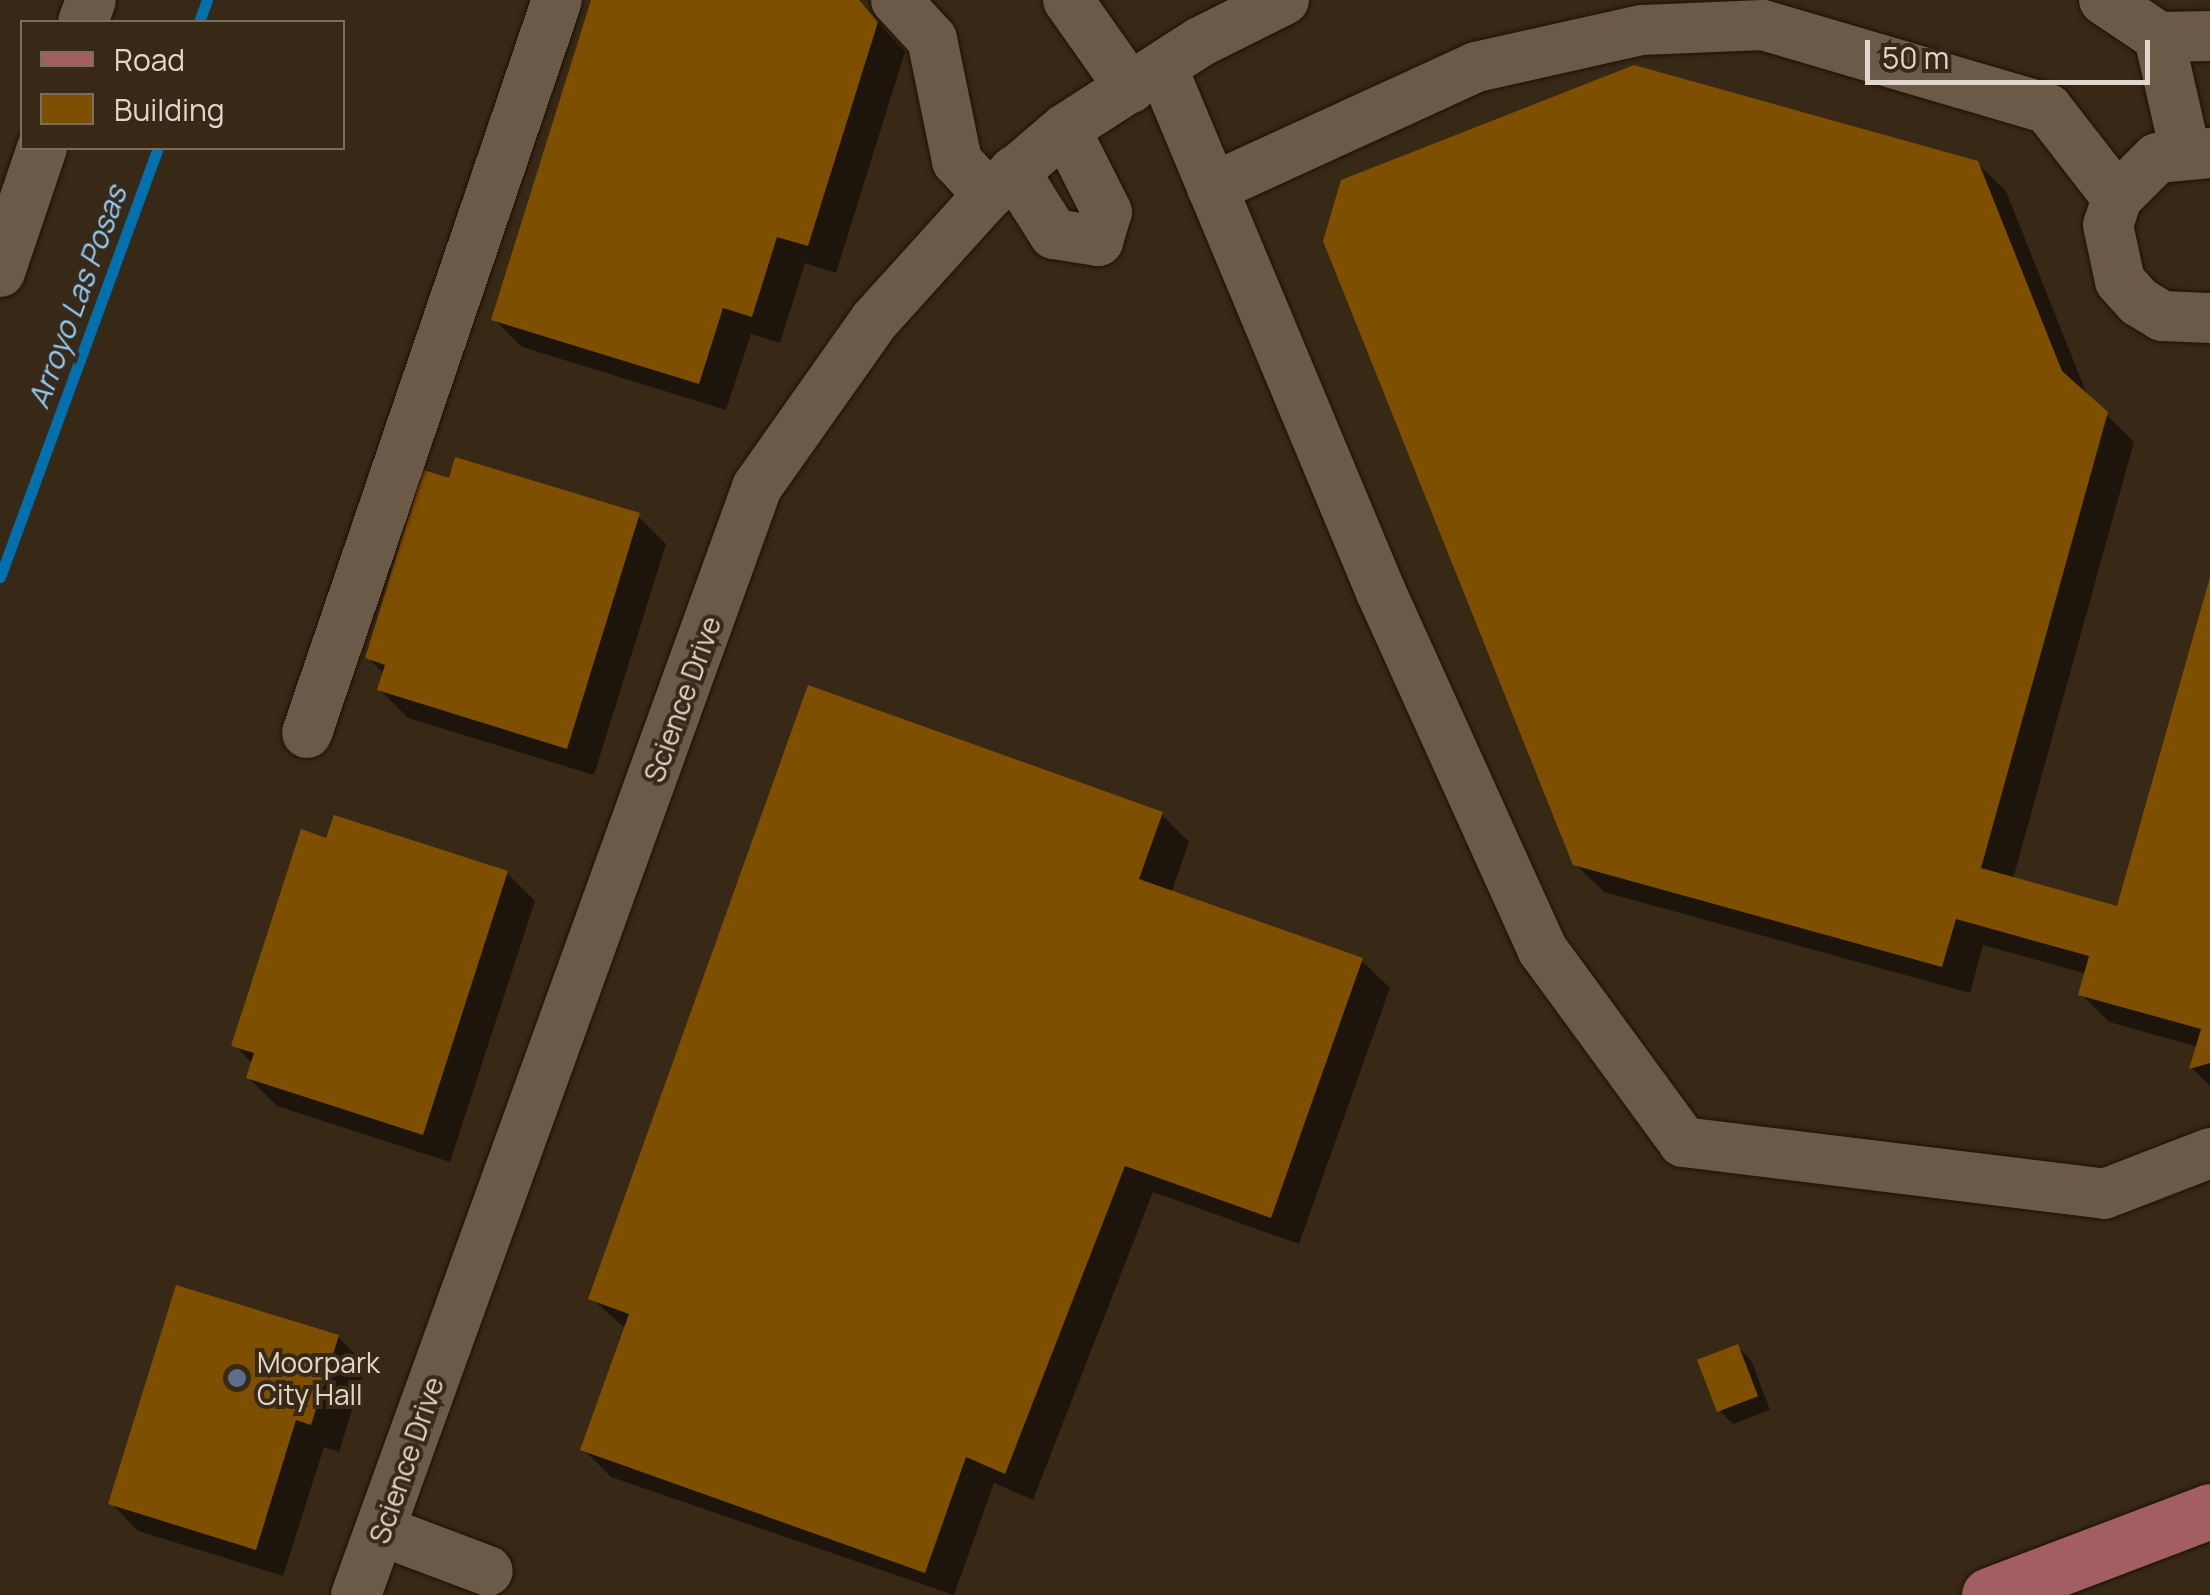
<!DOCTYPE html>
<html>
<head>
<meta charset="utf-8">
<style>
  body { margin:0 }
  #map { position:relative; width:2210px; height:1595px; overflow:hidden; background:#382917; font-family:Manrope,sans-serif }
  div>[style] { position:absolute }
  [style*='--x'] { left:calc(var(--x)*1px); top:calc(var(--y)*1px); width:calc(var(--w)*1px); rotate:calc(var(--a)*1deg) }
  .shadow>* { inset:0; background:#0007 }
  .stream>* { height:11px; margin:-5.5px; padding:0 5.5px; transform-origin:5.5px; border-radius:5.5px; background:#0071ae }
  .building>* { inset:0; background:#7f4f00; transform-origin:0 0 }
  .roads { filter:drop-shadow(0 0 2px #1f1102) drop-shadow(0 0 2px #1f1102) }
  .minor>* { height:50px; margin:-25px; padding:0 25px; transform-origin:25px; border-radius:25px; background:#6b5a47 }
  .major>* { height:55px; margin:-27.5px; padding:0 27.5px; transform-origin:27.5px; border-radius:27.5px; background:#a25e61 }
  .dots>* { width:28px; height:28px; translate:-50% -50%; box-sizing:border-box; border:5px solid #382917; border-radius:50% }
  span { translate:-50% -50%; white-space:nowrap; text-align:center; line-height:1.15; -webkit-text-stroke:8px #382917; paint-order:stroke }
  .street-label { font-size:28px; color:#e0d6cb }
  .poi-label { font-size:28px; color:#e0d6cb }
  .left { translate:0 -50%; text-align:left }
  .water-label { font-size:30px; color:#8ecdfe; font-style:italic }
  .legend { position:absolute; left:20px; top:20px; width:325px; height:130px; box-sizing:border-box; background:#382917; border:2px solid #7b6e5f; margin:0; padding:12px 18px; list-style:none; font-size:30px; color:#e0d6cb }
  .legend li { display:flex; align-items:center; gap:20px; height:50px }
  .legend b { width:50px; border:2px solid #7b6e5f }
  .scale { position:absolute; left:1865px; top:40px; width:285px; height:45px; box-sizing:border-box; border:5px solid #e0d6cb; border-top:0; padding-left:12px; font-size:30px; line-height:35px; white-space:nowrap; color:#e0d6cb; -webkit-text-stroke:8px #382917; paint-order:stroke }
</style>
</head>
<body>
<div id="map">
  <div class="shadow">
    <div style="clip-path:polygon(594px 0,858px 0,905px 52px,836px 273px,805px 263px,780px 343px,751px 334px,726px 410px,522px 347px,494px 319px)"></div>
    <div style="clip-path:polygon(1977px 163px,2006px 191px,2088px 397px,2134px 442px,2013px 879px,2119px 909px,2210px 582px,2210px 1086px,2192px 1068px,2198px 1047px,2109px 1022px,2081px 994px,2087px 974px,1983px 945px,1970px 993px,1604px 892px,1575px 864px)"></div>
    <div style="clip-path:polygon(638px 516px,666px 544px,594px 775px,408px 718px,380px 690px,385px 675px,368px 658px)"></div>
    <div style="clip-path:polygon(1161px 814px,1189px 842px,1171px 893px,1362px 961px,1390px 988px,1299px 1244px,1153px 1192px,1033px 1500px,994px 1483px,954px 1595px,611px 1477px,583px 1449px,626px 1329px,591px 1298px)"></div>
    <div style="clip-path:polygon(328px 841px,507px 873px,535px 901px,450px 1162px,277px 1106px,249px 1078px,253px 1064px,234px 1045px)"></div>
    <div style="clip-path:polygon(338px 1337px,366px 1365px,339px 1452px,324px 1447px,283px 1576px,138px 1531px,111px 1503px)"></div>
    <div style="clip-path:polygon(1737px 1346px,1751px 1360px,1770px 1410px,1733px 1424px,1719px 1410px)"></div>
  </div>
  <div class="stream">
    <div style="--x:199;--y:22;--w:23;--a:-70"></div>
    <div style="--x:0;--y:577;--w:457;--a:-69.8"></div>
  </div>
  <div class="building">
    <div style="clip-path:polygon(591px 0,859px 0,878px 22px,808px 246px,777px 237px,752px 317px,723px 308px,699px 384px,491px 320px)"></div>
    <div style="clip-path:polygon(1634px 65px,1978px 161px,2062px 371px,2108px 412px,1981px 868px,2117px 906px,2210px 577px,2210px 1063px,2189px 1069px,2201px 1029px,2078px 995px,2089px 956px,1956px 919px,1942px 967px,1573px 865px,1323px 241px,1341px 180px)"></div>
    <div style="clip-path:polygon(455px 457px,640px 513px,567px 749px,377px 690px,385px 665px,365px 658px,423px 470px,449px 478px)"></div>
    <div style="clip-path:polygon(808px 685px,1163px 812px,1139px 879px,1363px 958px,1271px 1218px,1125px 1166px,1005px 1474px,966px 1457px,925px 1573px,580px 1450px,629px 1314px,588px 1299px)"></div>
    <div style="clip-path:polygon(334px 815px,508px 871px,423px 1135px,246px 1078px,254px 1053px,231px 1046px,301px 829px,326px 838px)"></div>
    <div style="clip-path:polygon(176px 1285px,339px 1335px,311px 1425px,296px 1420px,256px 1550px,108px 1504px)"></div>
    <div style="left:1738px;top:1344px;width:56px;height:44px;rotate:69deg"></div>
  </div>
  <div class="roads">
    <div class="minor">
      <div style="--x:896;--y:0;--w:53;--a:47.3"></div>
      <div style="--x:932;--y:39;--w:125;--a:78.4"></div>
      <div style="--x:957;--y:161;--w:46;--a:47.6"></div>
      <div style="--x:1068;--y:0;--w:108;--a:54.8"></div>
      <div style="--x:2104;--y:0;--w:66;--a:33.9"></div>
      <div style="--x:83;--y:22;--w:23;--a:-70"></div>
      <div style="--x:2159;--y:37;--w:117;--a:77.2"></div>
      <div style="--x:2159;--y:37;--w:51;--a:-1.1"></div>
      <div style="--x:1162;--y:67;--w:569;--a:67.36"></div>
      <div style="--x:1381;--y:592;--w:392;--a:65.7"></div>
      <div style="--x:1542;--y:949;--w:239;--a:53.8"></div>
      <div style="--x:1683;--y:1142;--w:424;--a:7"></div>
      <div style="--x:2104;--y:1194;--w:114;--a:-21.1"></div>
      <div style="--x:2210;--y:153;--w:53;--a:174.6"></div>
      <div style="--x:2157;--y:158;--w:57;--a:135"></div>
      <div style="--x:2117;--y:198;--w:28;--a:108"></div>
      <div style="--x:2108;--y:225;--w:57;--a:77.9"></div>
      <div style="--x:2120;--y:281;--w:28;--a:48"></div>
      <div style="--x:2139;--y:302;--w:27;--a:31"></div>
      <div style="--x:2162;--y:316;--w:48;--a:2.4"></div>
      <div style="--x:1014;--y:171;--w:75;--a:57.6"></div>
      <div style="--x:1054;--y:234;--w:45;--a:9"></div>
      <div style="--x:1098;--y:241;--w:30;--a:-73"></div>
      <div style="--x:1107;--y:212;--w:93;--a:-116.8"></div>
      <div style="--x:1212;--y:188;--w:290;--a:-24.6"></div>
      <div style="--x:1476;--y:67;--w:170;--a:-12.6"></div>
      <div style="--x:1642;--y:30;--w:121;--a:-2.4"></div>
      <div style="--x:1763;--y:25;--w:297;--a:16.4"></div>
      <div style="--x:2048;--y:109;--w:113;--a:52.2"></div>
      <div style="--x:0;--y:272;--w:131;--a:-71.3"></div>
      <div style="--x:307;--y:733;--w:774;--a:-71.17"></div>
      <div style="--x:382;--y:1531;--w:113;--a:20.7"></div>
      <div style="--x:356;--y:1595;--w:1178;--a:-70.1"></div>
      <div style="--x:757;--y:487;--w:204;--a:-54.8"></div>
      <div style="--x:875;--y:320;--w:169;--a:-47.9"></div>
      <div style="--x:988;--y:195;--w:101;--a:-40.6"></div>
      <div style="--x:1065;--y:129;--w:161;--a:-32.8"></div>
      <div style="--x:1200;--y:42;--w:94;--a:-26.6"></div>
    </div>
    <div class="major">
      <div style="--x:1989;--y:1595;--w:236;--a:-20.8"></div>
    </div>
  </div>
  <div class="dots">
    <div style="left:237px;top:1378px;background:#5c6f8a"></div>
  </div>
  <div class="street-label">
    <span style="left:682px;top:699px;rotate:-70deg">Science Drive</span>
    <span style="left:406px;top:1460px;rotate:-71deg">Science Drive</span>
  </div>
  <div class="poi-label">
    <span class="left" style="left:257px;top:1378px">Moorpark<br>City Hall</span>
  </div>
  <div class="water-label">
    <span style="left:77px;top:297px;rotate:-70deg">Arroyo Las Posas</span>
  </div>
  <ul class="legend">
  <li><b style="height:12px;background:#a25e61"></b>Road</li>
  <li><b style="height:28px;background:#7f4f00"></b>Building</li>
  </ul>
  <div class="scale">50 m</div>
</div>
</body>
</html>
